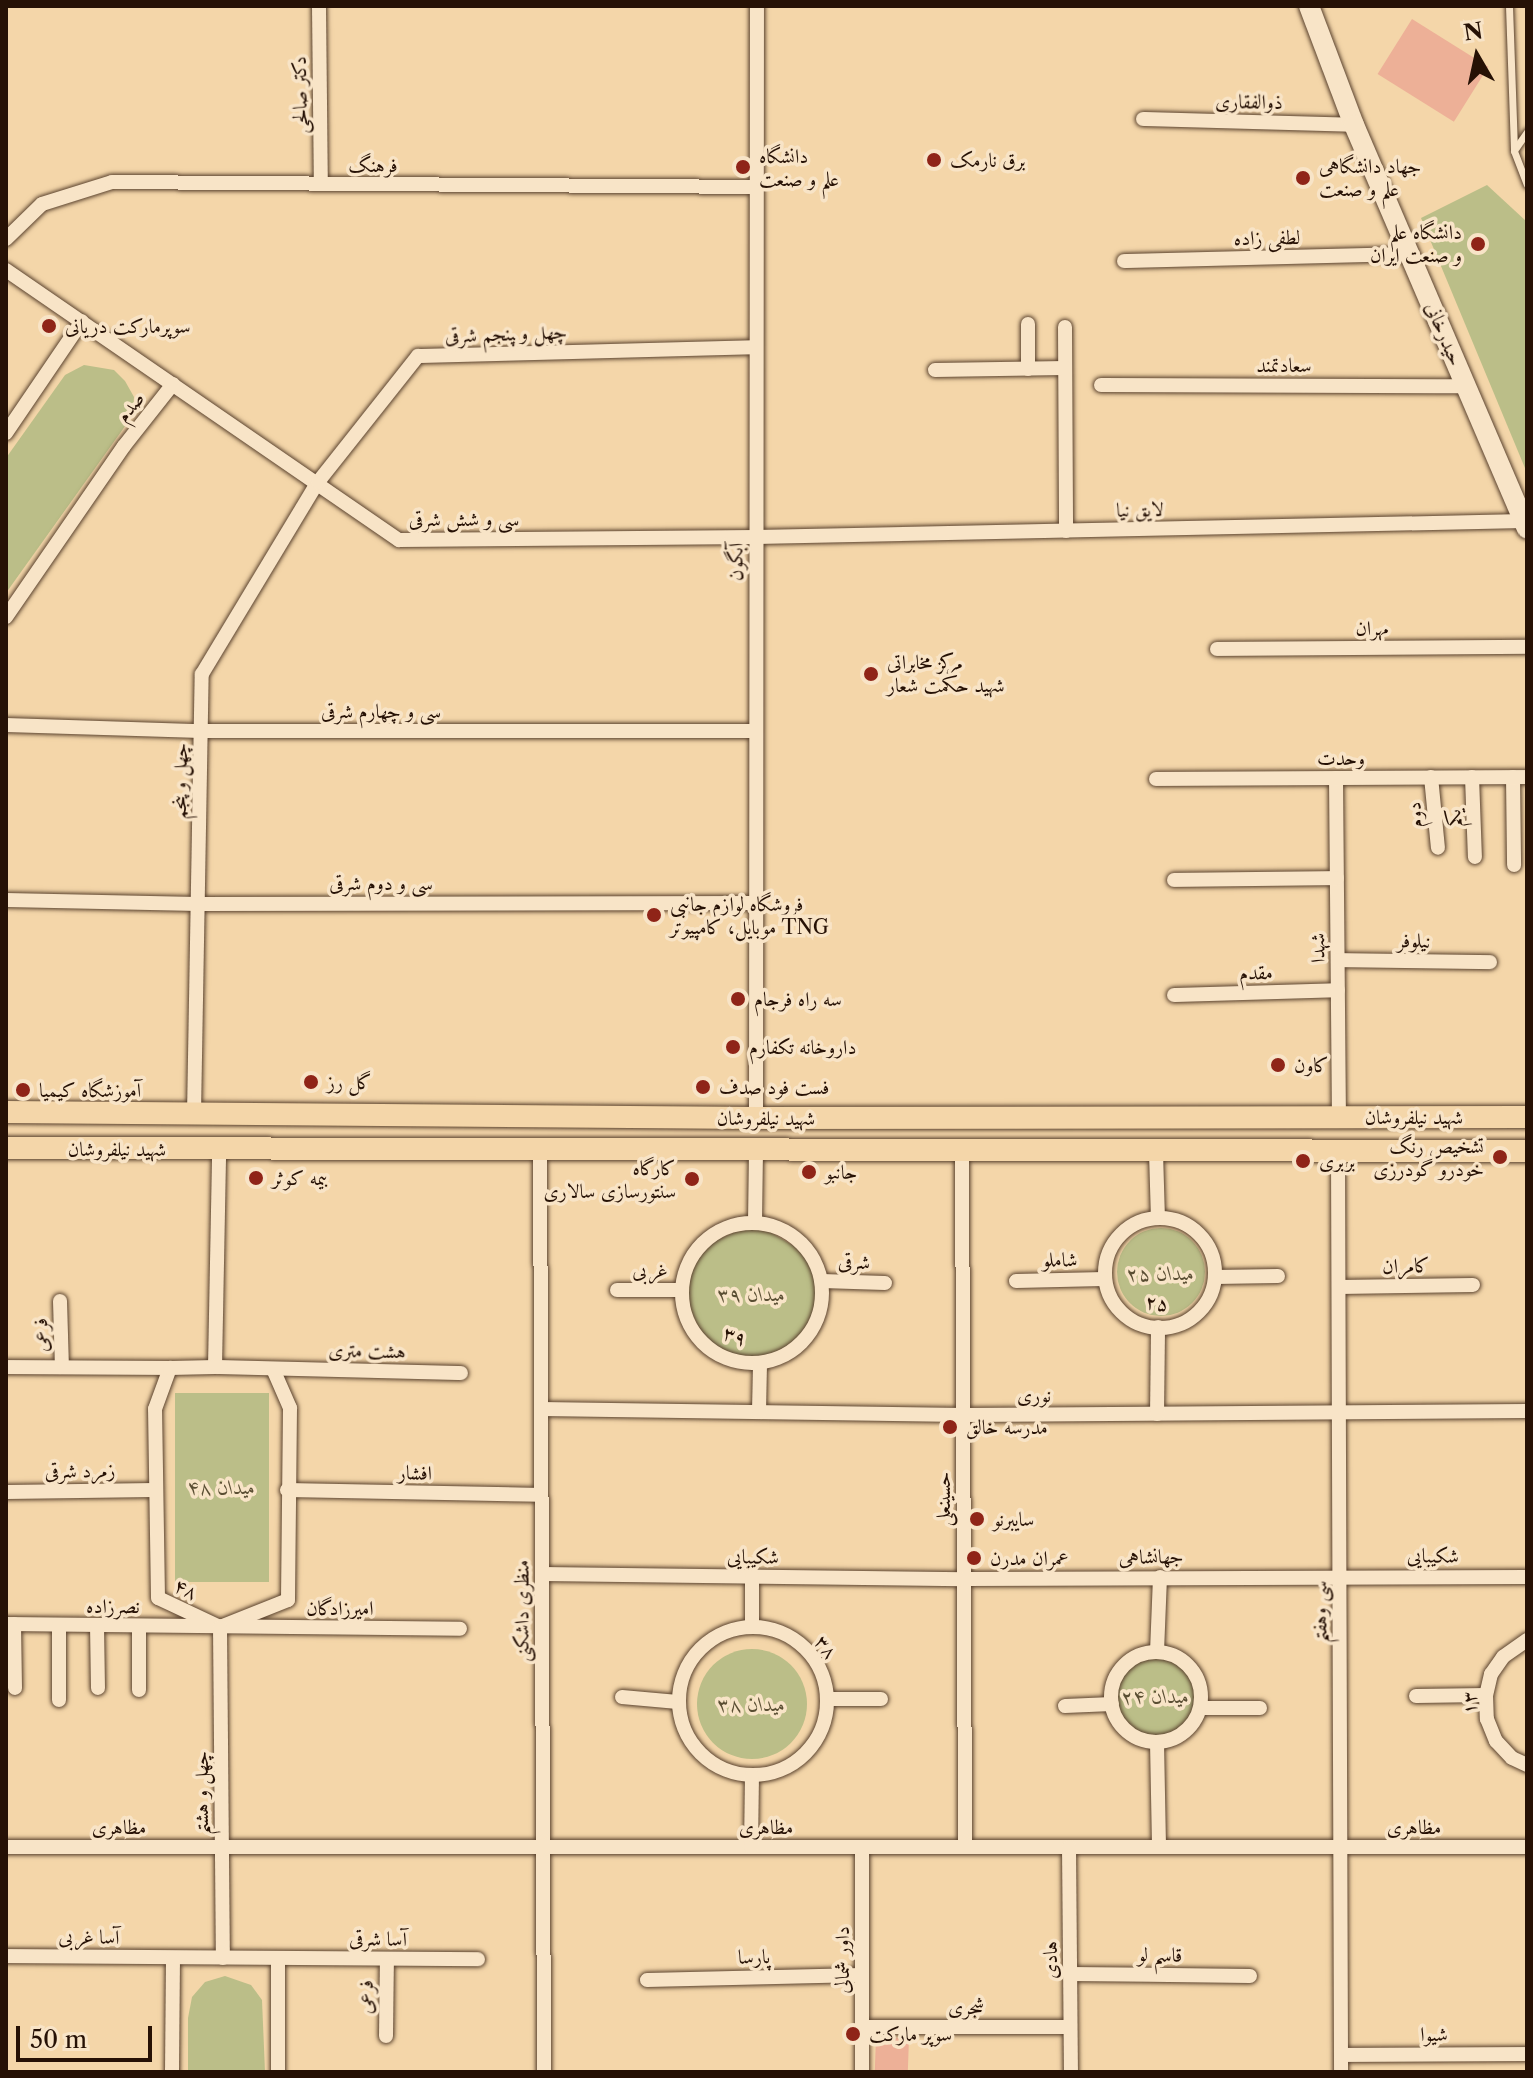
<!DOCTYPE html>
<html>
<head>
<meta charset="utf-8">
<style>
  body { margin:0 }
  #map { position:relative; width:1533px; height:2078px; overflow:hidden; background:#f4d6a9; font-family:"Libre Caslon Text",Amiri,serif }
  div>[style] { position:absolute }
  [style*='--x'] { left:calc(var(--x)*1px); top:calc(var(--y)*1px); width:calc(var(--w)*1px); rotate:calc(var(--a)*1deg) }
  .green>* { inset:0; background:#bbbe88; transform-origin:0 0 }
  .round { border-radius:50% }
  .building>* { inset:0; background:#edb097; transform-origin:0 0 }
  .roads { filter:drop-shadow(0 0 2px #5a422e) drop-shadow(0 0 2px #5a422e) }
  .service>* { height:7px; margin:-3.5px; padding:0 3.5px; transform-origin:3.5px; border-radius:3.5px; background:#f8e4c7 }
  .minor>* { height:14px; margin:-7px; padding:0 7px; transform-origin:7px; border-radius:7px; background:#f8e4c7 }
  .minor>.ring { margin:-7px; padding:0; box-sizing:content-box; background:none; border:14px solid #f8e4c7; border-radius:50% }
  .secondary>* { height:20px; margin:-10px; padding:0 10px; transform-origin:10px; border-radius:10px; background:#f8e4c7 }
  .primary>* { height:22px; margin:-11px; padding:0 11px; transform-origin:11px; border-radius:11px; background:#f4d6a9 }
  .dots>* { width:22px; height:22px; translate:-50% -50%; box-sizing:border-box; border:4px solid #f8e4c7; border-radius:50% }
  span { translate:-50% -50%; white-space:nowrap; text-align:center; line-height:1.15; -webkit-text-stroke:7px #f8e4c7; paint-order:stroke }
  .street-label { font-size:20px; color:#261105 }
  .poi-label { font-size:20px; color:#261105 }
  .left { translate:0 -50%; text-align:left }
  .right { translate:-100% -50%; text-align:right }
  .park-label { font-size:20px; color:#5a4e33; font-style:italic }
  .frame { position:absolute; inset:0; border:8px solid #261105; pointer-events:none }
  .north { position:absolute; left:1437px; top:16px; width:80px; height:80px; -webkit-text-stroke:6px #f8e4c7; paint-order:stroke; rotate:351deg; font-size:22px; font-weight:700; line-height:32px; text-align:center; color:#261105 }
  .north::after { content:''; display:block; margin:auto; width:28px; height:36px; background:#261105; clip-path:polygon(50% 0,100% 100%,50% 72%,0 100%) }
  .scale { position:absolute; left:16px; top:2026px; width:136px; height:36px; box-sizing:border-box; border:4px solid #261105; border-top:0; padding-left:10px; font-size:24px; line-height:28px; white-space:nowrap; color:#261105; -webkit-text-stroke:6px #f8e4c7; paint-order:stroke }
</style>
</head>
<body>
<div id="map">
  <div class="green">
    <div style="clip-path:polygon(1487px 185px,1527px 222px,1527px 473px,1421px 218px)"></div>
    <div style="clip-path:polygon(84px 365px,114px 370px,125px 381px,134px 397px,133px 415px,6px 593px,6px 458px,65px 375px)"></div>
    <div style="clip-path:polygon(755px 1223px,814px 1258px,816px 1323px,787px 1354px,739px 1360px,707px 1346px,682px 1290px,697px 1249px)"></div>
    <div class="round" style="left:1117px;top:1228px;width:88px;height:88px"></div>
    <div style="left:175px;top:1393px;width:94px;height:189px"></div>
    <div class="round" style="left:697px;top:1649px;width:110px;height:110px"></div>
    <div class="round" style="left:1114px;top:1654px;width:84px;height:84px"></div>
    <div style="clip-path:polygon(225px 1976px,251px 1985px,262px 2000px,265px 2072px,188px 2072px,188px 2018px,192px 1997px,205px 1982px)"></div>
  </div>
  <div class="building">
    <div style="left:1412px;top:19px;width:90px;height:65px;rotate:32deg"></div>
    <div style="left:876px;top:2037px;width:33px;height:35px;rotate:2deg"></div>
  </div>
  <div class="roads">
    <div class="service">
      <div style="--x:1509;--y:6;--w:145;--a:88"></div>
      <div style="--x:1514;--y:151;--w:36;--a:69"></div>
      <div style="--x:1515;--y:149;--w:21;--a:-55"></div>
    </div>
    <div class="minor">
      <div style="--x:319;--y:6;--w:178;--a:89.4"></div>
      <div style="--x:1143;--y:119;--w:211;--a:1.6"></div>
      <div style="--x:6;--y:239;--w:50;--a:-44.2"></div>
      <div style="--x:42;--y:204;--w:73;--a:-17.4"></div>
      <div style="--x:112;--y:182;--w:645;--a:0.44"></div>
      <div style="--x:1124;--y:261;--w:286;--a:-1.4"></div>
      <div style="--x:6;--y:270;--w:477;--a:34.5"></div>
      <div style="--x:399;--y:540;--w:357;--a:-0.5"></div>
      <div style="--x:756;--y:537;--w:768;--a:-1.19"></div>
      <div style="--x:1065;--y:327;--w:204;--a:89.7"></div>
      <div style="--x:1028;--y:369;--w:45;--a:-90"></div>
      <div style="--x:935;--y:370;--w:130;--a:-0.9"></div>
      <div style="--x:1101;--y:385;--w:365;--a:0.2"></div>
      <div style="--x:6;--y:433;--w:135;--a:-55.8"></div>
      <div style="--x:6;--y:617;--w:208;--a:-55.4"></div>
      <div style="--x:124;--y:446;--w:79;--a:-51.7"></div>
      <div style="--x:1217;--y:649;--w:310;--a:-0.4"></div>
      <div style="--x:6;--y:725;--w:195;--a:1.8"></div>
      <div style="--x:201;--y:731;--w:555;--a:0"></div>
      <div style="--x:1431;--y:777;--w:71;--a:84.4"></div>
      <div style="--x:1472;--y:777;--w:80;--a:87.9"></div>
      <div style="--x:1513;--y:777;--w:88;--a:89.3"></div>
      <div style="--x:1336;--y:778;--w:339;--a:89.5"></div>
      <div style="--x:1156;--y:779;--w:371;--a:-0.3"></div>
      <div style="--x:1174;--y:880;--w:163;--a:-0.7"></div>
      <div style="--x:6;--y:900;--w:192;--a:1.2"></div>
      <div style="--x:198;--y:904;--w:558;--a:-0.1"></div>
      <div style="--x:1338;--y:960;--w:152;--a:0.8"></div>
      <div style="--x:1174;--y:995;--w:164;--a:-1.7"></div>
      <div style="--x:194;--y:1114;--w:440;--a:-89"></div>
      <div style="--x:202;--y:674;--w:224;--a:-58.9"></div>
      <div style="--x:318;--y:482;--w:161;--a:-51.6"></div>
      <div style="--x:418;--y:356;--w:338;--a:-1.5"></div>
      <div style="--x:756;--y:1118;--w:1112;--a:-89.95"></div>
      <div style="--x:540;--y:1150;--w:922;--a:89.75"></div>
      <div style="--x:962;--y:1151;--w:696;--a:89.75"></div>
      <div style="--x:1156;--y:1152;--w:66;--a:88.3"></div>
      <div style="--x:1338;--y:1153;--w:919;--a:89.81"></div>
      <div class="ring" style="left:1105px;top:1218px;width:96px;height:96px"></div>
      <div style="--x:755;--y:1223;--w:73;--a:-89.2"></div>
      <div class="ring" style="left:682px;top:1223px;width:126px;height:126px"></div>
      <div style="--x:1215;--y:1277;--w:63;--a:-0.9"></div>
      <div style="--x:822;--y:1281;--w:63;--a:1.8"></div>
      <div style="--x:1016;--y:1281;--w:88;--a:-1.3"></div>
      <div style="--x:1339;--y:1287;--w:134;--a:-0.9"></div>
      <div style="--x:617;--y:1290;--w:65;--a:0"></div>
      <div style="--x:60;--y:1301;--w:66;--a:88.3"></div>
      <div style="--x:6;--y:1367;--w:164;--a:0.3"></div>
      <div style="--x:215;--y:1367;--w:218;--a:-88.9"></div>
      <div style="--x:273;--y:1369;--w:43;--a:66.4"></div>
      <div style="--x:290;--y:1408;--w:192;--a:90.6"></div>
      <div style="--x:288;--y:1600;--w:73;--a:158.3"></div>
      <div style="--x:220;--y:1627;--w:68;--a:-154.9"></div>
      <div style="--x:158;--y:1598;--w:189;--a:-90.9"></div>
      <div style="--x:155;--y:1409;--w:44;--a:-69.9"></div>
      <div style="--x:170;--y:1368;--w:45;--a:-1.3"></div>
      <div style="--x:215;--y:1367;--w:246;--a:1.4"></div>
      <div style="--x:541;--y:1409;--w:422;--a:0.8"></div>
      <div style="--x:963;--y:1415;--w:564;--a:-0.41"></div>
      <div style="--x:759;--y:1412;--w:48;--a:-88.8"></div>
      <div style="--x:1157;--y:1414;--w:87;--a:-89.3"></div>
      <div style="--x:287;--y:1490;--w:254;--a:1.1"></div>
      <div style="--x:6;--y:1492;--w:149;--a:-0.8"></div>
      <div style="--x:542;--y:1574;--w:422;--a:0.7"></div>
      <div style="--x:964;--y:1579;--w:563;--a:-0.2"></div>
      <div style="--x:752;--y:1577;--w:50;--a:90"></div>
      <div style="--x:6;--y:1624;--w:454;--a:0.6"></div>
      <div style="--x:14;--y:1624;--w:64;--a:89.1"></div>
      <div style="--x:97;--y:1625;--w:63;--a:89.1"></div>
      <div style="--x:139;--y:1626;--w:64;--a:90"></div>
      <div style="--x:220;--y:1627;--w:331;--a:89.5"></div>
      <div class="ring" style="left:679px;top:1627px;width:134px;height:134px"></div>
      <div style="--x:1527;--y:1640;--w:29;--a:145"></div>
      <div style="--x:1503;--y:1657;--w:21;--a:125"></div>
      <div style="--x:1491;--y:1674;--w:22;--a:103"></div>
      <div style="--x:1486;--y:1695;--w:24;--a:88"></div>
      <div style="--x:1487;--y:1719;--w:24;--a:68"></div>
      <div style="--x:1496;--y:1741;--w:23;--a:47"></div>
      <div style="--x:1512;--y:1758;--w:17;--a:25"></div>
      <div style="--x:1157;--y:1652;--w:75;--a:-87.7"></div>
      <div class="ring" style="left:1111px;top:1652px;width:76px;height:76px"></div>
      <div style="--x:1416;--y:1696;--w:70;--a:-0.8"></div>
      <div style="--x:622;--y:1697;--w:56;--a:5.1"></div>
      <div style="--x:827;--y:1699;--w:54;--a:0"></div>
      <div style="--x:59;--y:1700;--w:75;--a:-90"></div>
      <div style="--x:1065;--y:1706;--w:47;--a:-2.4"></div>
      <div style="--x:1200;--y:1708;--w:60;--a:0"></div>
      <div style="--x:1157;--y:1742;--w:105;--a:88.9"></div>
      <div style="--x:6;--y:1847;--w:1521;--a:0"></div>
      <div style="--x:751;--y:1847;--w:72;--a:-89.2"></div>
      <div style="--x:862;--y:1847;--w:225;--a:90"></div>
      <div style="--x:1069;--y:1847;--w:225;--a:89.5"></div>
      <div style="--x:6;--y:1956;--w:472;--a:0.4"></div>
      <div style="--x:1070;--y:1974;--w:180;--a:0.6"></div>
      <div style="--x:647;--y:1980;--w:215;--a:-1.3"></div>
      <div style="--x:862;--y:2027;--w:208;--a:0"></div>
      <div style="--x:386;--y:2036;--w:77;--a:-89.3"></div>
      <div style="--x:1341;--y:2055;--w:186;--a:-0.3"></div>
      <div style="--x:172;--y:2072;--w:114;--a:-89.5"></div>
      <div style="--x:278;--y:2072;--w:114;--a:-90"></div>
    </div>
    <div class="secondary">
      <div style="--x:1309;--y:6;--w:127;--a:69.3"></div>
      <div style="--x:1354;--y:125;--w:439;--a:66.8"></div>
    </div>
    <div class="primary">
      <div style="--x:6;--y:1112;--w:750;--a:0.46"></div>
      <div style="--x:756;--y:1118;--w:771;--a:-0.07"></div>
      <div style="--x:6;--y:1148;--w:1521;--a:0.11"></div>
    </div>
  </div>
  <div class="dots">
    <div style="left:934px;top:160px;background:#8f2418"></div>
    <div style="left:743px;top:167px;background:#8f2418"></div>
    <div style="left:1303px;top:178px;background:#8f2418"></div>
    <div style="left:1478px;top:244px;background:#8f2418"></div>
    <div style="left:49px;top:326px;background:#8f2418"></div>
    <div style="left:871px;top:674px;background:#8f2418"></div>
    <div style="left:654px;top:915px;background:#8f2418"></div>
    <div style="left:738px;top:999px;background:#8f2418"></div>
    <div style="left:733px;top:1047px;background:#8f2418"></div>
    <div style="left:1278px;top:1065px;background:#8f2418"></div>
    <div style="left:311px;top:1082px;background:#8f2418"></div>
    <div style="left:703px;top:1087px;background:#8f2418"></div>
    <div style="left:23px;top:1090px;background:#8f2418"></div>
    <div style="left:1500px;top:1157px;background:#8f2418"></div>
    <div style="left:1303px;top:1161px;background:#8f2418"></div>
    <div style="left:809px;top:1172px;background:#8f2418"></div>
    <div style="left:256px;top:1178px;background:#8f2418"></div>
    <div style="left:692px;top:1179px;background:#8f2418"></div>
    <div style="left:950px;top:1427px;background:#8f2418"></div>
    <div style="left:977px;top:1519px;background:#8f2418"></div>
    <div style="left:974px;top:1558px;background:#8f2418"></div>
    <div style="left:853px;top:2034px;background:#8f2418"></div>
  </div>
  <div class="street-label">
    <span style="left:300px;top:95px;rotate:-91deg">دکتر صالحی</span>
    <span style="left:1249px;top:102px;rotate:1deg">ذوالفقاری</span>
    <span style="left:373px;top:165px">فرهنگ</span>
    <span style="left:1267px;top:238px;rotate:-1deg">لطفی زاده</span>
    <span style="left:506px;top:334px;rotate:-2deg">چهل و ‍پنجم شرقی</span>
    <span style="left:1444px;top:334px;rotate:67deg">حیدرخانی</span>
    <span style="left:1284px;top:365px">سعادتمند</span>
    <span style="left:130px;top:407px;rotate:-52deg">صدم</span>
    <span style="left:1140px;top:510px;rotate:-1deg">لایق نیا</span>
    <span style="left:464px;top:519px">سی و شش شرقی</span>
    <span style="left:736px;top:562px;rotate:-90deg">آبگون</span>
    <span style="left:1372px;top:628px">مهران</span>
    <span style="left:381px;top:711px">سی و چهارم شرقی</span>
    <span style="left:1341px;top:758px">وحدت</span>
    <span style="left:180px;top:781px;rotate:-89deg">چهل و پنجم</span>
    <span style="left:1415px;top:815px;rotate:-96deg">دوم</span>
    <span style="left:1454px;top:818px;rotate:-92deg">یکم</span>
    <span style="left:381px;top:883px">سی و دوم شرقی</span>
    <span style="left:1414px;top:941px;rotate:1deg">نیلوفر</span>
    <span style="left:1318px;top:948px;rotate:-91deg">شهدا</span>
    <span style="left:1256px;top:973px;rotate:-2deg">مقدم</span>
    <span style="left:1414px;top:1117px">شهید نیلفروشان</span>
    <span style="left:766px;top:1118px">شهید نیلفروشان</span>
    <span style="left:117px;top:1149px">شهید نیلفروشان</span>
    <span style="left:1060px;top:1260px;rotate:-1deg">شاملو</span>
    <span style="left:854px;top:1262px;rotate:2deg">شرقی</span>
    <span style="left:1406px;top:1266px;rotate:-1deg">کامران</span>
    <span style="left:650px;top:1270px">غربی</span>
    <span style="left:1157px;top:1303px;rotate:8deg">۲۵</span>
    <span style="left:41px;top:1335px;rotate:-92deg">فرعی</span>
    <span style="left:735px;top:1336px;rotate:20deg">۳۹</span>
    <span style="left:367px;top:1351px;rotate:1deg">هشت متری</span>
    <span style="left:1034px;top:1395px">نوری</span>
    <span style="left:80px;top:1471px;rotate:-1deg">زمرد شرقی</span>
    <span style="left:415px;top:1473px;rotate:1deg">افشار</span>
    <span style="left:943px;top:1499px;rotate:-90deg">حسینعلی</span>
    <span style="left:1433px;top:1556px;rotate:1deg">شکیبایی</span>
    <span style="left:753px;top:1557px;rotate:1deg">شکیبایی</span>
    <span style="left:1151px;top:1557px;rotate:-1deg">جهانشاهی</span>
    <span style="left:186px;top:1589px;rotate:27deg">۴۸</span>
    <span style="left:113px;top:1606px">نصرزاده</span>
    <span style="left:340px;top:1608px">امیرزادگان</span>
    <span style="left:522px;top:1611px;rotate:-90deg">منظری داشکنی</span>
    <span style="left:1320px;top:1612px;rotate:-90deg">سی وهفتم</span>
    <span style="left:826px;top:1647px;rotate:53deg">۳۸</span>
    <span style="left:1469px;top:1703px;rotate:-90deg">۱۳</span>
    <span style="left:201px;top:1793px;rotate:-90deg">چهل و هشتم</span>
    <span style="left:119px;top:1827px">مظاهری</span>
    <span style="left:766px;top:1827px">مظاهری</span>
    <span style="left:1414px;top:1827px">مظاهری</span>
    <span style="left:89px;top:1937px;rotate:1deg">آسا غربی</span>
    <span style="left:378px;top:1939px;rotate:1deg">آسا شرقی</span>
    <span style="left:1160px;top:1955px;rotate:1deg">قاسم لو</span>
    <span style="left:754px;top:1957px;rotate:-1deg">پارسا</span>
    <span style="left:842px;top:1960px;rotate:-90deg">داور شمالی</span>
    <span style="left:1050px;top:1960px;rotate:-90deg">هادی</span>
    <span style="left:366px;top:1997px;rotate:-89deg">فرعی</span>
    <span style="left:966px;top:2007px">شجری</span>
    <span style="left:1434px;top:2034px">شیوا</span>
  </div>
  <div class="poi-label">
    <span class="left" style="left:759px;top:168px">دانشگاه<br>علم و صنعت</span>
    <span class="left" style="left:950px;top:160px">برق نارمک</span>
    <span class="left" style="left:1319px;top:178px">جهاد دانشگاهی<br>علم و صنعت</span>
    <span class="right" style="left:1462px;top:244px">دانشگاه علم<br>و صنعت ایران</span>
    <span class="left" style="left:65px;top:326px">سوپرمارکت دریانی</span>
    <span class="left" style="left:887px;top:674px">مرکز مخابراتی<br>شهید حکمت شعار</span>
    <span class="left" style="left:670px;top:916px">فروشگاه لوازم جانبی<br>موبایل، کامپيوتر TNG</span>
    <span class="left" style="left:754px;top:999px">سه راه فرجام</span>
    <span class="left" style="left:749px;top:1047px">داروخانه تکفارم</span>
    <span class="left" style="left:1294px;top:1065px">کاون</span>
    <span class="left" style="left:327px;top:1082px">گل رز</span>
    <span class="left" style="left:719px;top:1087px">فست فود صدف</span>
    <span class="left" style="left:39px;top:1090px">آموزشگاه کیمیا</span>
    <span class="right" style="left:1484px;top:1158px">تشخیص رنگ<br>خودرو گودرزی</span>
    <span class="left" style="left:1319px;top:1161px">بربری</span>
    <span class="right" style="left:676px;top:1180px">کارگاه<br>سنتورسازی سالاری</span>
    <span class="left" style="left:825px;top:1172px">جانبو</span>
    <span class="left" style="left:272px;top:1178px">بیمه کوثر</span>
    <span class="left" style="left:966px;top:1427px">مدرسه خالق</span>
    <span class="left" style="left:993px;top:1519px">سایبرنو</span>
    <span class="left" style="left:990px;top:1558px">عمران مدرن</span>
    <span class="left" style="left:869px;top:2034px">سوپر مارکت</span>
  </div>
  <div class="park-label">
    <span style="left:1161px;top:1273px">میدان ۲۵</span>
    <span style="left:752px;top:1294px">میدان ۳۹</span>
    <span style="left:222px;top:1487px">میدان ۴۸</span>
    <span style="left:1156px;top:1696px">میدان ۲۴</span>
    <span style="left:752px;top:1704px">میدان ۳۸</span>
  </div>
  <div class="frame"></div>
  <div class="north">N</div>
  <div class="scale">50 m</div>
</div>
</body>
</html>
